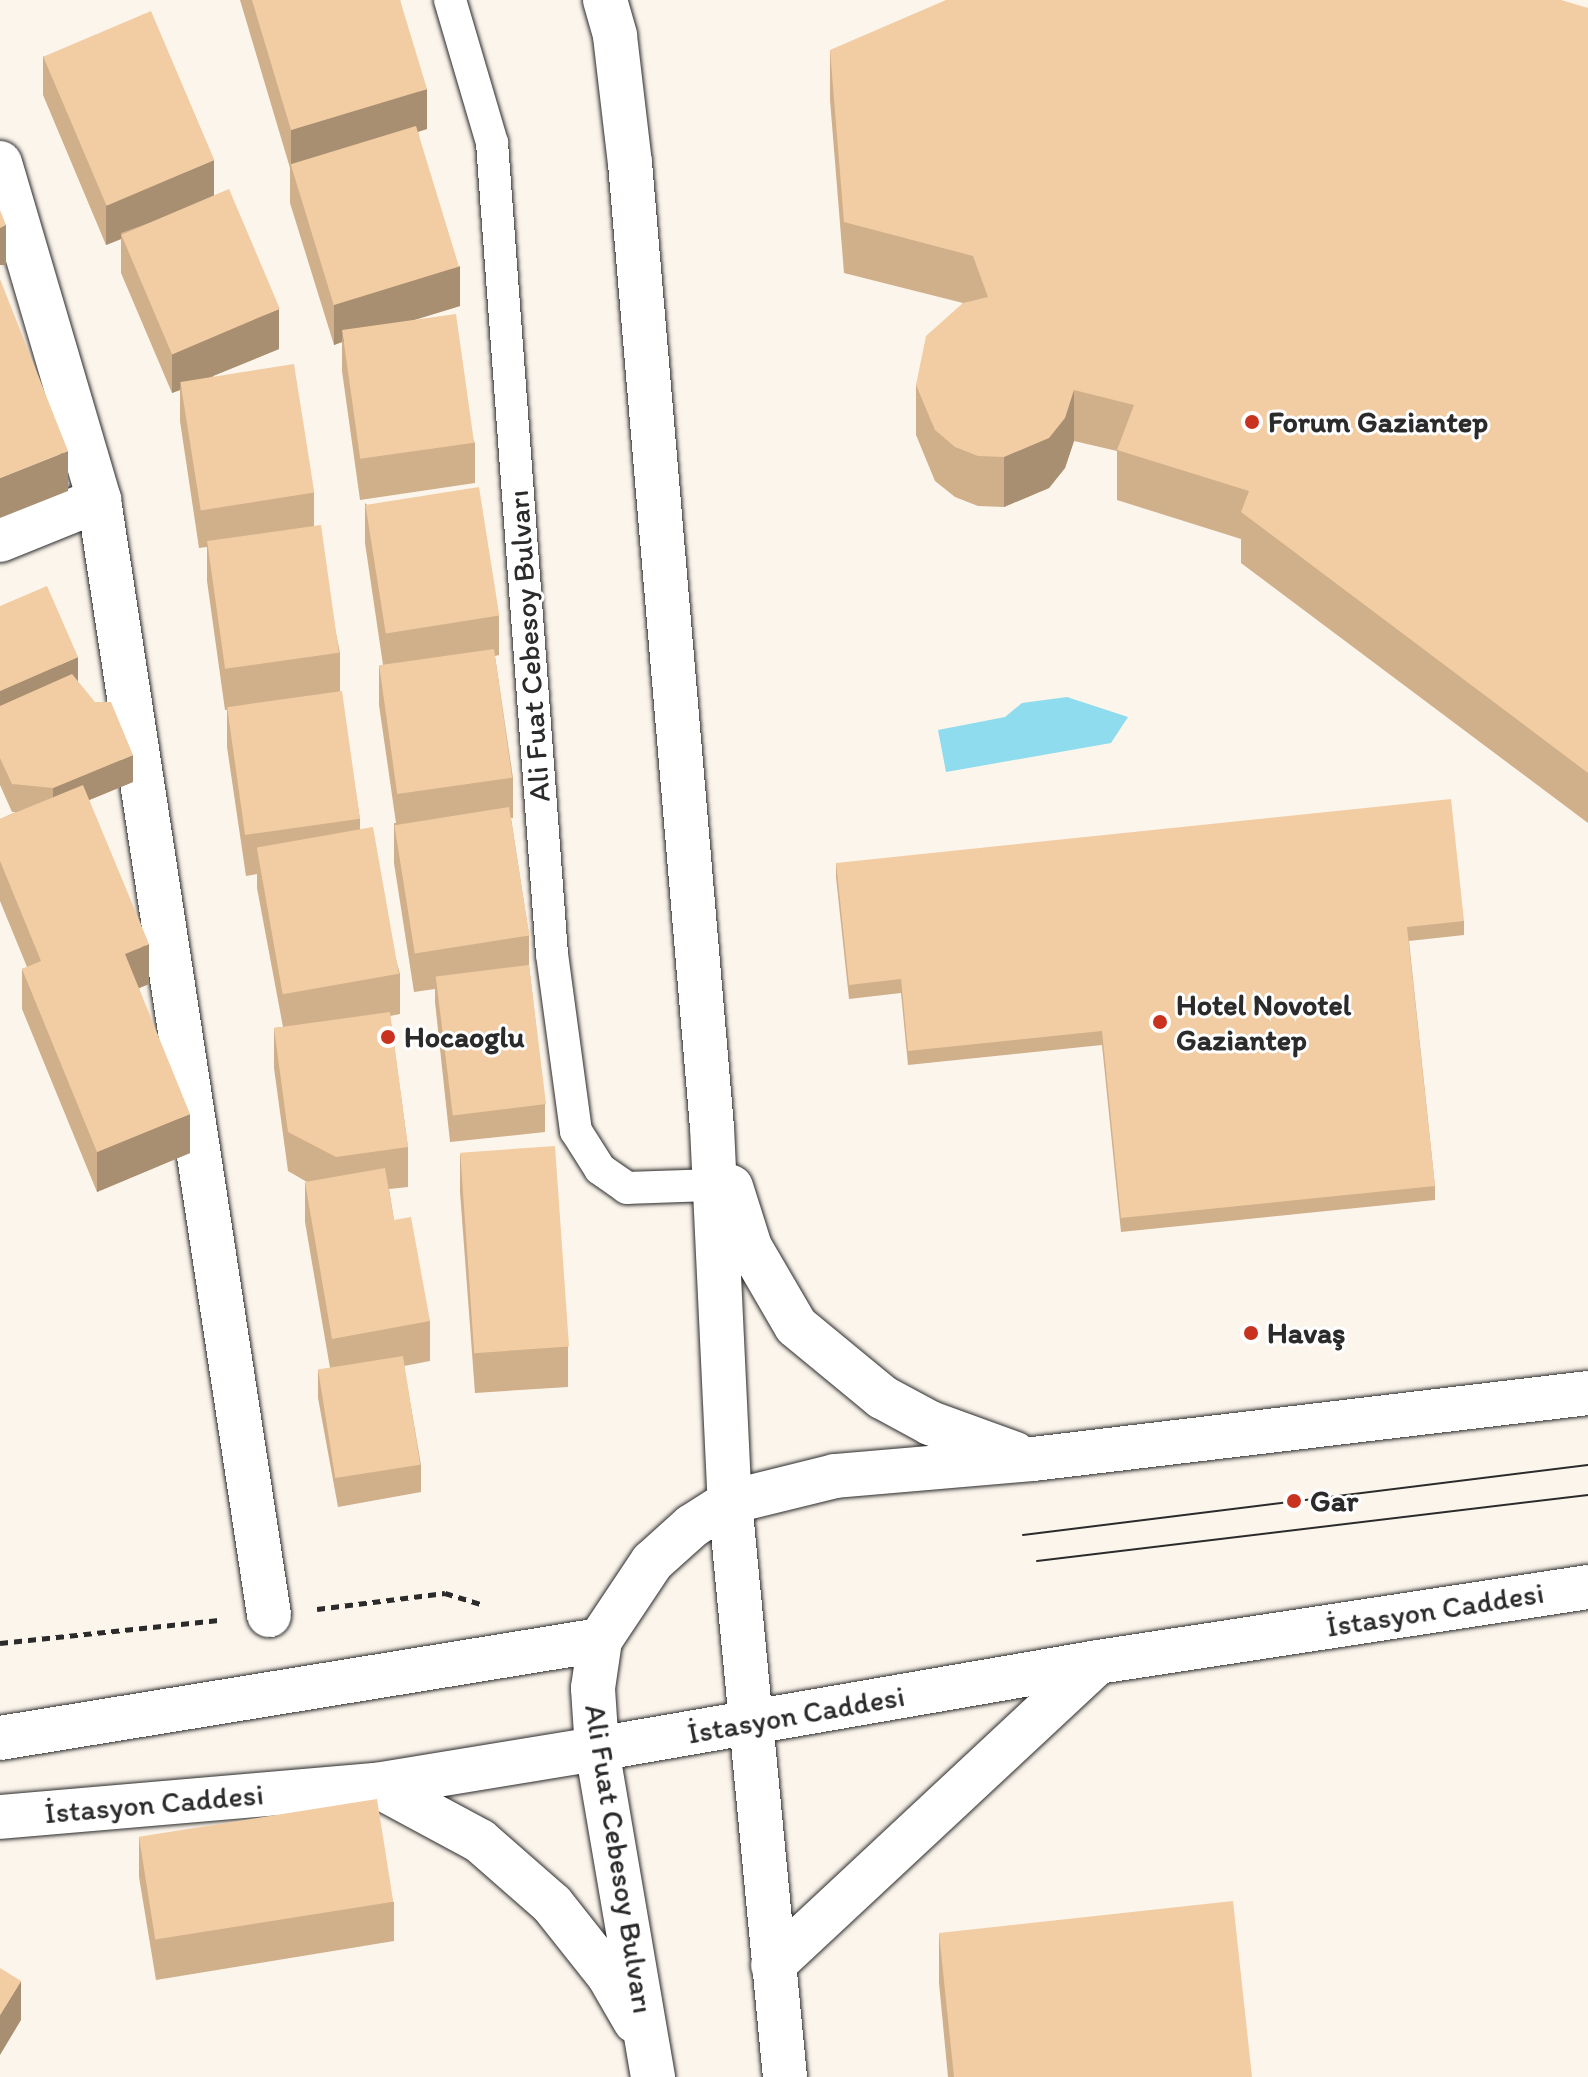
<!DOCTYPE html>
<html>
<head>
<meta charset="utf-8">
<style>
  body { margin:0 }
  #map { position:relative; width:1588px; height:2077px; overflow:hidden; background:#fcf5ec; font-family:Itim,sans-serif }
  div>[style] { position:absolute }
  [style*='--x'] { left:calc(var(--x)*1px); top:calc(var(--y)*1px); width:calc(var(--w)*1px); rotate:calc(var(--a)*1deg) }
  .water>* { inset:0; background:#8edced }
  .path>* { height:5px; margin-top:-2.5px; transform-origin:0; background:repeating-linear-gradient(90deg,#2b2b2b 0 8px,transparent 0 14px) }
  .roads { filter:drop-shadow(0 0 2px #2b2b2b) drop-shadow(0 0 2px #2b2b2b) }
  .service>* { height:32px; margin:-16px; padding:0 16px; transform-origin:16px; border-radius:16px; background:#fff }
  .minor>* { height:44px; margin:-22px; padding:0 22px; transform-origin:22px; border-radius:22px; background:#fff }
  .tertiary>* { height:44px; margin:-22px; padding:0 22px; transform-origin:22px; border-radius:22px; background:#fff }
  .tram>* { height:2px; margin:-1px; padding:0 1px; transform-origin:1px; border-radius:1px; background:#2b2b2b }
  .wall>* { inset:0; background:#d0af8b }
  .shaded-wall>* { inset:0; background:#a98f71; transform-origin:0 0 }
  .building>* { inset:0; background:#f2cca2; transform-origin:0 0 }
  .dots>* { width:22px; height:22px; translate:-50% -50%; box-sizing:border-box; border:4px solid #fff; border-radius:50% }
  span { translate:-50% -50%; white-space:nowrap; text-align:center; line-height:1.15; -webkit-text-stroke:6px #fff; paint-order:stroke }
  .poi-label { font-size:30px; color:#2b2b2b; font-weight:700 }
  .left { translate:0 -50%; text-align:left }
  .street-label { font-size:30px; color:#2b2b2b }
</style>
</head>
<body>
<div id="map">
  <div class="water">
    <div style="clip-path:polygon(1067px 697px,1128px 717px,1111px 743px,946px 772px,938px 730px,1005px 717px,1022px 703px)"></div>
  </div>
  <div class="path">
    <div style="--x:317;--y:1609;--w:129;--a:-7.1"></div>
    <div style="--x:445;--y:1593;--w:41;--a:17.1"></div>
    <div style="--x:0;--y:1643;--w:220;--a:-6"></div>
  </div>
  <div class="roads">
    <div class="service">
      <div style="--x:450;--y:0;--w:149;--a:73.6"></div>
      <div style="--x:492;--y:143;--w:813;--a:85.77"></div>
      <div style="--x:552;--y:954;--w:179;--a:82.3"></div>
      <div style="--x:576;--y:1131;--w:45;--a:57.7"></div>
      <div style="--x:600;--y:1169;--w:33;--a:35"></div>
      <div style="--x:627;--y:1188;--w:88;--a:-2"></div>
    </div>
    <div class="minor">
      <div style="--x:0;--y:163;--w:351;--a:73.6"></div>
      <div style="--x:99;--y:500;--w:1128;--a:81.33"></div>
      <div style="--x:0;--y:540;--w:107;--a:-22"></div>
      <div style="--x:0;--y:1738;--w:608;--a:-9.28"></div>
      <div style="--x:0;--y:1817;--w:377;--a:-4.9"></div>
      <div style="--x:376;--y:1785;--w:224;--a:-9.3"></div>
    </div>
    <div class="tertiary">
      <div style="--x:605;--y:0;--w:37;--a:74"></div>
      <div style="--x:615;--y:36;--w:128;--a:83.3"></div>
      <div style="--x:630;--y:163;--w:967;--a:85.14"></div>
      <div style="--x:712;--y:1127;--w:375;--a:87.3"></div>
      <div style="--x:730;--y:1502;--w:578;--a:84.54"></div>
      <div style="--x:731;--y:1187;--w:63;--a:72.4"></div>
      <div style="--x:750;--y:1247;--w:91;--a:59.8"></div>
      <div style="--x:796;--y:1326;--w:112;--a:39.5"></div>
      <div style="--x:882;--y:1397;--w:55;--a:28.4"></div>
      <div style="--x:930;--y:1423;--w:90;--a:20"></div>
      <div style="--x:597;--y:1749;--w:508;--a:-9.85"></div>
      <div style="--x:1098;--y:1662;--w:496;--a:-8.7"></div>
      <div style="--x:376;--y:1785;--w:118;--a:28.3"></div>
      <div style="--x:480;--y:1841;--w:96;--a:41.2"></div>
      <div style="--x:552;--y:1904;--w:92;--a:51.6"></div>
      <div style="--x:609;--y:1976;--w:52;--a:60"></div>
      <div style="--x:773;--y:1965;--w:444;--a:-43"></div>
      <div style="--x:653;--y:2077;--w:333;--a:-99.7"></div>
      <div style="--x:597;--y:1749;--w:61;--a:-93.8"></div>
      <div style="--x:593;--y:1688;--w:49;--a:-81.7"></div>
      <div style="--x:600;--y:1640;--w:94;--a:-56.3"></div>
      <div style="--x:652;--y:1562;--w:54;--a:-42"></div>
      <div style="--x:692;--y:1526;--w:45;--a:-32.3"></div>
      <div style="--x:730;--y:1502;--w:108;--a:-13.9"></div>
      <div style="--x:835;--y:1476;--w:199;--a:-4.9"></div>
      <div style="--x:1033;--y:1459;--w:559;--a:-6.78"></div>
    </div>
  </div>
  <div class="tram">
    <div style="--x:1023;--y:1535;--w:569;--a:-7.06"></div>
    <div style="--x:1037;--y:1561;--w:555;--a:-6.83"></div>
  </div>
  <div class="wall">
    <div style="clip-path:polygon(240px 0,400px 0,427px 129px,418px 132px,460px 306px,413px 320px,475px 443px,475px 483px,360px 500px,342px 371px,342px 342px,334px 345px,290px 203px,290px 168px)"></div>
    <div style="clip-path:polygon(1588px 8px,1588px 823px,1241px 563px,1241px 539px,1117px 500px,1117px 451px,1074px 441px,1065px 468px,1049px 488px,1004px 507px,978px 506px,955px 497px,935px 481px,916px 435px,916px 385px,963px 303px,844px 273px,830px 100px,830px 50px)"></div>
    <div style="clip-path:polygon(43px 56px,214px 195px,279px 349px,213px 376px,314px 492px,314px 526px,340px 653px,340px 691px,360px 819px,360px 829px,400px 974px,400px 1014px,390px 1016px,408px 1147px,408px 1187px,389px 1189px,394px 1220px,430px 1321px,430px 1361px,404px 1366px,421px 1465px,421px 1492px,338px 1507px,318px 1398px,318px 1370px,330px 1368px,305px 1222px,305px 1182px,307px 1182px,288px 1171px,274px 1068px,274px 1028px,283px 1027px,257px 888px,257px 874px,246px 876px,227px 747px,227px 710px,225px 710px,207px 581px,207px 547px,199px 548px,180px 421px,180px 390px,172px 393px,121px 273px,121px 239px,106px 245px,43px 95px)"></div>
    <div style="clip-path:polygon(365px 503px,499px 615px,499px 655px,495px 656px,513px 778px,513px 818px,511px 818px,529px 935px,529px 965px,545px 1104px,545px 1132px,450px 1142px,435px 1002px,435px 989px,414px 992px,394px 863px,394px 823px,396px 823px,379px 705px,379px 666px,383px 665px,365px 543px)"></div>
    <div style="clip-path:polygon(0 606px,78px 682px,133px 782px,89px 800px,149px 984px,139px 988px,190px 1153px,97px 1192px,22px 1009px,22px 969px,27px 967px,0 901px,0 819px,16px 812px,12px 812px,0 785px)"></div>
    <div style="clip-path:polygon(836px 863px,1464px 921px,1464px 935px,1409px 941px,1435px 1186px,1435px 1200px,1121px 1232px,1102px 1045px,908px 1065px,901px 993px,849px 999px,836px 877px)"></div>
    <div style="clip-path:polygon(460px 1153px,568px 1347px,568px 1387px,475px 1393px,460px 1192px)"></div>
    <div style="clip-path:polygon(139px 1837px,394px 1902px,394px 1941px,156px 1980px,139px 1877px)"></div>
    <div style="clip-path:polygon(939px 1933px,1252px 2077px,948px 2077px,939px 1983px)"></div>
  </div>
  <div class="shaded-wall">
    <div style="clip-path:polygon(427px 89px,427px 129px,292px 169px,291px 165px,291px 130px)"></div>
    <div style="clip-path:polygon(214px 160px,214px 200px,121px 233px,121px 239px,106px 245px,106px 205px)"></div>
    <div style="left:6px;top:225px;width:40px;height:7px;rotate:90deg"></div>
    <div style="clip-path:polygon(460px 266px,460px 306px,343px 342px,342px 331px,342px 342px,334px 345px,334px 305px)"></div>
    <div style="clip-path:polygon(279px 309px,279px 349px,181px 389px,180px 381px,180px 390px,172px 393px,172px 353px)"></div>
    <div style="clip-path:polygon(1074px 390px,1074px 441px,1065px 468px,1049px 488px,1004px 507px,1004px 457px)"></div>
    <div style="clip-path:polygon(68px 451px,68px 491px,0 518px,0 478px)"></div>
    <div style="clip-path:polygon(78px 657px,78px 685px,0 719px,0 691px)"></div>
    <div style="clip-path:polygon(133px 755px,133px 782px,53px 815px,53px 788px)"></div>
    <div style="clip-path:polygon(149px 944px,149px 984px,125px 994px,125px 954px)"></div>
    <div style="clip-path:polygon(190px 1114px,190px 1153px,97px 1192px,97px 1152px)"></div>
    <div style="clip-path:polygon(21px 1981px,21px 2020px,0 2055px,0 2015px)"></div>
  </div>
  <div class="building">
    <div style="clip-path:polygon(252px 0,400px 0,427px 89px,291px 130px)"></div>
    <div style="clip-path:polygon(946px 0,1561px 0,1588px 8px,1588px 773px,1241px 512px,1249px 491px,1117px 450px,1134px 405px,1074px 390px,1065px 418px,1049px 438px,1004px 457px,978px 456px,955px 447px,935px 430px,916px 385px,926px 336px,963px 303px,988px 297px,973px 256px,844px 222px,830px 50px)"></div>
    <div style="left:151px;top:11px;width:162px;height:117px;rotate:67deg"></div>
    <div style="left:416px;top:126px;width:147px;height:131px;rotate:73deg"></div>
    <div style="left:229px;top:189px;width:130px;height:117px;rotate:67deg"></div>
    <div style="clip-path:polygon(0 210px,6px 225px,0 228px)"></div>
    <div style="clip-path:polygon(0 279px,68px 451px,0 478px)"></div>
    <div style="left:456px;top:314px;width:130px;height:115px;rotate:82deg"></div>
    <div style="left:294px;top:364px;width:130px;height:115px;rotate:81deg"></div>
    <div style="left:479px;top:487px;width:130px;height:115px;rotate:81deg"></div>
    <div style="left:321px;top:525px;width:129px;height:115px;rotate:82deg"></div>
    <div style="clip-path:polygon(47px 586px,78px 657px,0 691px,0 606px)"></div>
    <div style="left:494px;top:649px;width:130px;height:116px;rotate:82deg"></div>
    <div style="clip-path:polygon(72px 674px,95px 702px,111px 702px,133px 755px,53px 788px,12px 784px,0 758px,0 706px)"></div>
    <div style="left:342px;top:691px;width:129px;height:116px;rotate:82deg"></div>
    <div style="clip-path:polygon(83px 785px,149px 944px,125px 954px,190px 1114px,97px 1152px,22px 969px,41px 961px,0 861px,0 819px)"></div>
    <div style="clip-path:polygon(1451px 799px,1464px 921px,1407px 927px,1435px 1186px,1121px 1218px,1102px 1031px,908px 1051px,901px 979px,849px 985px,836px 863px)"></div>
    <div style="left:509px;top:807px;width:130px;height:116px;rotate:81deg"></div>
    <div style="left:373px;top:827px;width:149px;height:118px;rotate:80deg"></div>
    <div style="left:529px;top:965px;width:140px;height:94px;rotate:83deg"></div>
    <div style="clip-path:polygon(390px 1012px,408px 1147px,336px 1157px,288px 1132px,274px 1028px)"></div>
    <div style="left:555px;top:1146px;width:201px;height:95px;rotate:86deg"></div>
    <div style="clip-path:polygon(385px 1168px,394px 1220px,411px 1217px,430px 1321px,332px 1339px,305px 1182px)"></div>
    <div style="left:403px;top:1356px;width:110px;height:86px;rotate:81deg"></div>
    <div style="left:377px;top:1799px;width:104px;height:241px;rotate:81deg"></div>
    <div style="clip-path:polygon(1233px 1901px,1252px 2077px,954px 2077px,939px 1933px)"></div>
    <div style="clip-path:polygon(0 1968px,21px 1981px,0 2015px)"></div>
  </div>
  <div class="dots">
    <div style="left:1252px;top:422px;background:#c8321e"></div>
    <div style="left:1160px;top:1022px;background:#c8321e"></div>
    <div style="left:388px;top:1037px;background:#c8321e"></div>
    <div style="left:1251px;top:1333px;background:#c8321e"></div>
    <div style="left:1294px;top:1501px;background:#c8321e"></div>
  </div>
  <div class="poi-label">
    <span class="left" style="left:1268px;top:422px">Forum Gaziantep</span>
    <span class="left" style="left:1176px;top:1022px">Hotel Novotel<br>Gaziantep</span>
    <span class="left" style="left:404px;top:1037px">Hocaoglu</span>
    <span class="left" style="left:1267px;top:1333px">Havaş</span>
    <span class="left" style="left:1310px;top:1501px">Gar</span>
  </div>
  <div class="street-label">
    <span style="left:529px;top:646px;rotate:-94deg">Ali Fuat Cebesoy Bulvarı</span>
    <span style="left:1435px;top:1610px;rotate:-9deg">İstasyon Caddesi</span>
    <span style="left:796px;top:1715px;rotate:-10deg">İstasyon Caddesi</span>
    <span style="left:154px;top:1804px;rotate:-5deg">İstasyon Caddesi</span>
    <span style="left:619px;top:1859px;rotate:81deg">Ali Fuat Cebesoy Bulvarı</span>
  </div>
</div>
</body>
</html>
